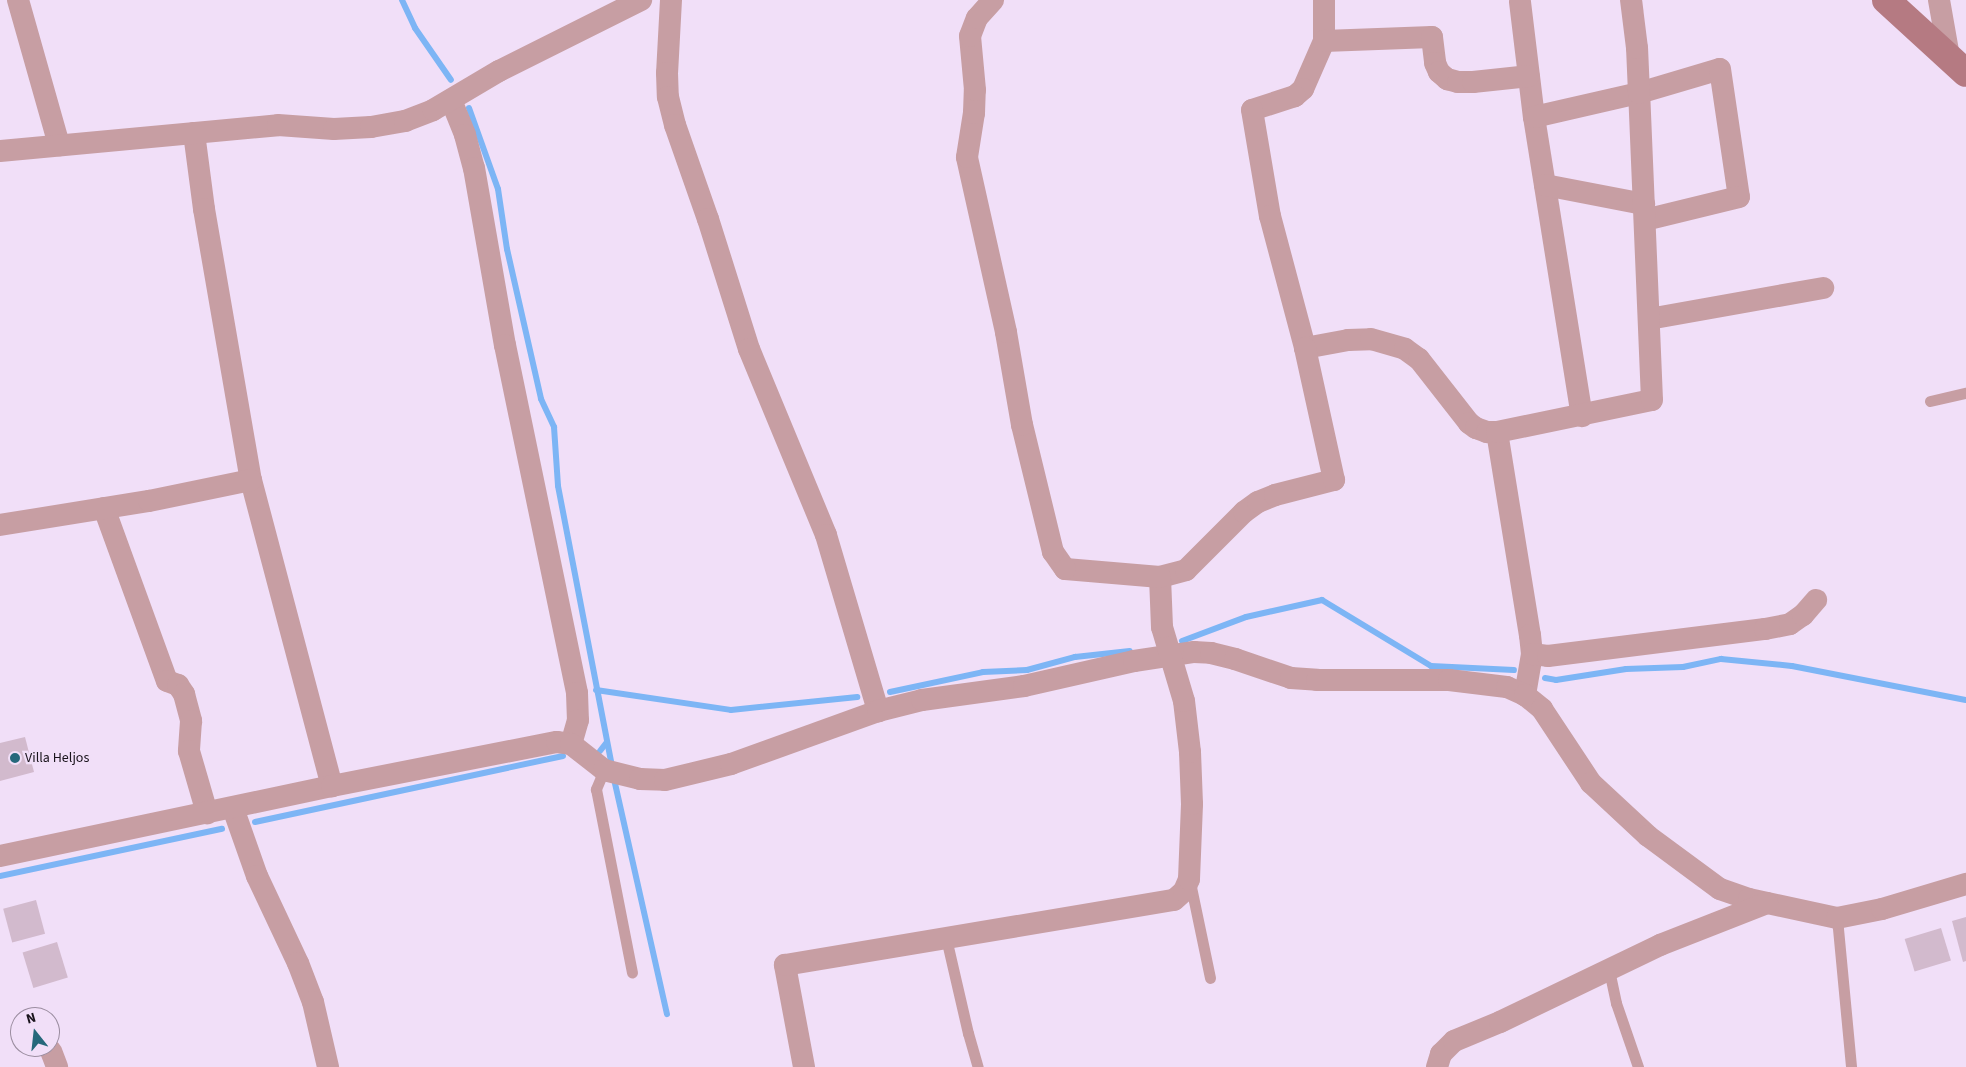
<!DOCTYPE html>
<html>
<head>
<meta charset="utf-8">
<style>
  body { margin:0 }
  #map { position:relative; width:1966px; height:1067px; overflow:hidden; background:#f1dff8; font-family:"Source Sans 3",sans-serif }
  div>[style] { position:absolute }
  [style*='--x'] { left:calc(var(--x)*1px); top:calc(var(--y)*1px); width:calc(var(--w)*1px); rotate:calc(var(--a)*1deg) }
  .stream>* { height:6px; margin:-3px; padding:0 3px; transform-origin:3px; border-radius:3px; background:#7db5f5 }
  .building>* { inset:0; background:#d2bacd; transform-origin:0 0 }
  .lane>* { height:11px; margin:-5.5px; padding:0 5.5px; transform-origin:5.5px; border-radius:5.5px; background:#c79ea3 }
  .street>* { height:22px; margin:-11px; padding:0 11px; transform-origin:11px; border-radius:11px; background:#c79ea3 }
  .secondary>* { height:28px; margin:-14px; padding:0 14px; transform-origin:14px; border-radius:14px; background:#b57a82 }
  .dots>* { width:14px; height:14px; translate:-50% -50%; box-sizing:border-box; border:2px solid #f1dff8; border-radius:50% }
  span { translate:-50% -50%; white-space:nowrap; text-align:center; line-height:1.15; -webkit-text-stroke:4.5px #f1dff8; paint-order:stroke }
  .poi-label { font-size:14px; color:#19131b }
  .left { translate:0 -50%; text-align:left }
  .north { position:absolute; left:10px; top:1007px; width:50px; height:50px; box-sizing:border-box; background:#f1dff8; border:1px solid #9b8da0; border-radius:50%; rotate:344deg; font-size:14px; font-weight:700; line-height:20px; text-align:center; color:#19131b }
  .north::after { content:''; display:block; margin:auto; width:18px; height:22px; background:#26687b; clip-path:polygon(50% 0,100% 100%,50% 72%,0 100%) }
</style>
</head>
<body>
<div id="map">
  <div class="stream">
    <div style="--x:402;--y:0;--w:31;--a:65"></div>
    <div style="--x:415;--y:28;--w:63;--a:55.3"></div>
    <div style="--x:469;--y:108;--w:86;--a:70.3"></div>
    <div style="--x:498;--y:189;--w:61;--a:81.5"></div>
    <div style="--x:507;--y:249;--w:154;--a:77.2"></div>
    <div style="--x:541;--y:399;--w:31;--a:65"></div>
    <div style="--x:554;--y:427;--w:59;--a:86.1"></div>
    <div style="--x:558;--y:486;--w:281;--a:79.1"></div>
    <div style="--x:1182;--y:641;--w:68;--a:-20.6"></div>
    <div style="--x:1246;--y:617;--w:78;--a:-12.6"></div>
    <div style="--x:1322;--y:600;--w:127;--a:31.2"></div>
    <div style="--x:1431;--y:666;--w:83;--a:2.8"></div>
    <div style="--x:1545;--y:678;--w:11;--a:10"></div>
    <div style="--x:1556;--y:680;--w:71;--a:-8.9"></div>
    <div style="--x:1626;--y:669;--w:57;--a:-2"></div>
    <div style="--x:1683;--y:667;--w:39;--a:-12"></div>
    <div style="--x:1721;--y:659;--w:71;--a:5.6"></div>
    <div style="--x:1792;--y:666;--w:177;--a:11.1"></div>
    <div style="--x:596;--y:690;--w:136;--a:8.4"></div>
    <div style="--x:731;--y:710;--w:127;--a:-5.9"></div>
    <div style="--x:890;--y:692;--w:95;--a:-12.1"></div>
    <div style="--x:983;--y:672;--w:44;--a:-2.6"></div>
    <div style="--x:1027;--y:670;--w:50;--a:-15.2"></div>
    <div style="--x:1075;--y:657;--w:55;--a:-6.2"></div>
    <div style="--x:600;--y:751;--w:11;--a:-52"></div>
    <div style="--x:614;--y:779;--w:241;--a:77.3"></div>
    <div style="--x:255;--y:822;--w:315;--a:-12.1"></div>
    <div style="--x:0;--y:876;--w:227;--a:-12"></div>
  </div>
  <div class="building">
    <div style="clip-path:polygon(25px 737px,34px 772px,0 781px,0 743px)"></div>
    <div style="left:36px;top:900px;width:35px;height:34px;rotate:75deg"></div>
    <div style="clip-path:polygon(1966px 917px,1966px 961px,1963px 962px,1952px 921px)"></div>
    <div style="left:1941px;top:928px;width:34px;height:38px;rotate:73deg"></div>
    <div style="left:57px;top:942px;width:37px;height:36px;rotate:73deg"></div>
  </div>
  <div class="lane">
    <div style="--x:1930;--y:401;--w:37;--a:-13"></div>
    <div style="--x:604;--y:770;--w:21;--a:113"></div>
    <div style="--x:596;--y:789;--w:187;--a:78.9"></div>
    <div style="--x:1190;--y:882;--w:98;--a:78.2"></div>
    <div style="--x:1837;--y:918;--w:150;--a:84.6"></div>
    <div style="--x:946;--y:938;--w:98;--a:77"></div>
    <div style="--x:968;--y:1033;--w:35;--a:74"></div>
    <div style="--x:1609;--y:970;--w:34;--a:78"></div>
    <div style="--x:1616;--y:1003;--w:68;--a:71"></div>
  </div>
  <div class="street">
    <div style="--x:18;--y:0;--w:151;--a:74.2"></div>
    <div style="--x:671;--y:0;--w:73;--a:93.1"></div>
    <div style="--x:667;--y:73;--w:24;--a:88"></div>
    <div style="--x:668;--y:97;--w:29;--a:76"></div>
    <div style="--x:675;--y:125;--w:100;--a:70.7"></div>
    <div style="--x:708;--y:219;--w:136;--a:72.5"></div>
    <div style="--x:749;--y:349;--w:201;--a:67.5"></div>
    <div style="--x:826;--y:535;--w:184;--a:73.5"></div>
    <div style="--x:1324;--y:0;--w:41;--a:90"></div>
    <div style="--x:1324;--y:41;--w:52;--a:113.6"></div>
    <div style="--x:1303;--y:89;--w:11;--a:139"></div>
    <div style="--x:1295;--y:96;--w:45;--a:162"></div>
    <div style="--x:1252;--y:110;--w:108;--a:80.4"></div>
    <div style="--x:1270;--y:216;--w:137;--a:75.1"></div>
    <div style="--x:1305;--y:348;--w:44;--a:-10.5"></div>
    <div style="--x:1348;--y:340;--w:23;--a:-2"></div>
    <div style="--x:1371;--y:339;--w:35;--a:16"></div>
    <div style="--x:1405;--y:349;--w:17;--a:36"></div>
    <div style="--x:1419;--y:359;--w:81;--a:52"></div>
    <div style="--x:1469;--y:423;--w:9;--a:36"></div>
    <div style="--x:1476;--y:428;--w:12;--a:20"></div>
    <div style="--x:1487;--y:432;--w:10;--a:0"></div>
    <div style="--x:1497;--y:432;--w:206;--a:80.8"></div>
    <div style="--x:1530;--y:635;--w:19;--a:84"></div>
    <div style="--x:1532;--y:654;--w:42;--a:99.7"></div>
    <div style="--x:1939;--y:0;--w:58;--a:80"></div>
    <div style="--x:1520;--y:2;--w:116;--a:83.1"></div>
    <div style="--x:1534;--y:117;--w:303;--a:80.9"></div>
    <div style="--x:1324;--y:41;--w:108;--a:-2.1"></div>
    <div style="--x:1432;--y:37;--w:26;--a:83"></div>
    <div style="--x:1435;--y:63;--w:10;--a:66"></div>
    <div style="--x:1439;--y:72;--w:11;--a:41"></div>
    <div style="--x:1447;--y:79;--w:11;--a:15"></div>
    <div style="--x:1458;--y:82;--w:15;--a:0"></div>
    <div style="--x:1473;--y:82;--w:56;--a:-6.1"></div>
    <div style="--x:451;--y:100;--w:38;--a:68"></div>
    <div style="--x:465;--y:135;--w:34;--a:75"></div>
    <div style="--x:474;--y:168;--w:180;--a:80.1"></div>
    <div style="--x:505;--y:345;--w:355;--a:78.3"></div>
    <div style="--x:577;--y:693;--w:27;--a:88"></div>
    <div style="--x:578;--y:720;--w:25;--a:106"></div>
    <div style="--x:1534;--y:117;--w:108;--a:-12.9"></div>
    <div style="--x:1639;--y:93;--w:84;--a:-16.5"></div>
    <div style="--x:1720;--y:69;--w:129;--a:81.6"></div>
    <div style="--x:1739;--y:197;--w:97;--a:166.3"></div>
    <div style="--x:194;--y:133;--w:77;--a:82.5"></div>
    <div style="--x:204;--y:209;--w:275;--a:80.2"></div>
    <div style="--x:251;--y:480;--w:317;--a:75.2"></div>
    <div style="--x:0;--y:151;--w:279;--a:-5.3"></div>
    <div style="--x:278;--y:125;--w:56;--a:4.1"></div>
    <div style="--x:334;--y:129;--w:37;--a:-3"></div>
    <div style="--x:371;--y:127;--w:35;--a:-10"></div>
    <div style="--x:405;--y:121;--w:30;--a:-21"></div>
    <div style="--x:433;--y:110;--w:77;--a:-30.6"></div>
    <div style="--x:499;--y:71;--w:159;--a:-26.6"></div>
    <div style="--x:1545;--y:185;--w:101;--a:10.9"></div>
    <div style="--x:1649;--y:319;--w:177;--a:-10.1"></div>
    <div style="--x:1497;--y:432;--w:158;--a:-11.7"></div>
    <div style="--x:1652;--y:400;--w:307;--a:-92.4"></div>
    <div style="--x:1639;--y:93;--w:45;--a:-92.5"></div>
    <div style="--x:1637;--y:48;--w:48;--a:-97.1"></div>
    <div style="--x:104;--y:508;--w:184;--a:70"></div>
    <div style="--x:167;--y:681;--w:12;--a:20"></div>
    <div style="--x:178;--y:685;--w:11;--a:56"></div>
    <div style="--x:184;--y:694;--w:28;--a:75"></div>
    <div style="--x:191;--y:721;--w:30;--a:94"></div>
    <div style="--x:189;--y:751;--w:65;--a:73.8"></div>
    <div style="--x:0;--y:525;--w:151;--a:-9.2"></div>
    <div style="--x:149;--y:501;--w:104;--a:-11.6"></div>
    <div style="--x:1160;--y:577;--w:27;--a:-15"></div>
    <div style="--x:1186;--y:570;--w:82;--a:-45"></div>
    <div style="--x:1244;--y:512;--w:17;--a:-36"></div>
    <div style="--x:1258;--y:502;--w:18;--a:-22"></div>
    <div style="--x:1275;--y:495;--w:61;--a:-14.3"></div>
    <div style="--x:1334;--y:480;--w:135;--a:-102.4"></div>
    <div style="--x:1532;--y:654;--w:16;--a:7"></div>
    <div style="--x:1548;--y:656;--w:219;--a:-7.1"></div>
    <div style="--x:1765;--y:629;--w:25;--a:-11"></div>
    <div style="--x:1790;--y:624;--w:16;--a:-35"></div>
    <div style="--x:1803;--y:615;--w:20;--a:-49"></div>
    <div style="--x:233;--y:808;--w:72;--a:70.6"></div>
    <div style="--x:257;--y:876;--w:96;--a:64.8"></div>
    <div style="--x:298;--y:963;--w:42;--a:69"></div>
    <div style="--x:313;--y:1002;--w:67;--a:77"></div>
    <div style="--x:0;--y:856;--w:339;--a:-11.9"></div>
    <div style="--x:332;--y:786;--w:229;--a:-11.1"></div>
    <div style="--x:557;--y:742;--w:14;--a:8"></div>
    <div style="--x:571;--y:744;--w:42;--a:38.2"></div>
    <div style="--x:604;--y:770;--w:37;--a:14"></div>
    <div style="--x:640;--y:779;--w:25;--a:2"></div>
    <div style="--x:665;--y:780;--w:68;--a:-13.6"></div>
    <div style="--x:731;--y:764;--w:156;--a:-19.8"></div>
    <div style="--x:878;--y:711;--w:45;--a:-14"></div>
    <div style="--x:922;--y:700;--w:103;--a:-7.8"></div>
    <div style="--x:1024;--y:686;--w:113;--a:-12.8"></div>
    <div style="--x:1134;--y:661;--w:61;--a:-8.5"></div>
    <div style="--x:1194;--y:652;--w:17;--a:3"></div>
    <div style="--x:1211;--y:653;--w:25;--a:14"></div>
    <div style="--x:1235;--y:659;--w:59;--a:18.7"></div>
    <div style="--x:1291;--y:678;--w:26;--a:4"></div>
    <div style="--x:1317;--y:680;--w:132;--a:0"></div>
    <div style="--x:1449;--y:680;--w:58;--a:6.9"></div>
    <div style="--x:1507;--y:687;--w:20;--a:24"></div>
    <div style="--x:1525;--y:695;--w:22;--a:39"></div>
    <div style="--x:1542;--y:709;--w:89;--a:56.5"></div>
    <div style="--x:1591;--y:783;--w:78;--a:42.9"></div>
    <div style="--x:1648;--y:836;--w:89;--a:36.4"></div>
    <div style="--x:1720;--y:889;--w:31;--a:19"></div>
    <div style="--x:1749;--y:899;--w:90;--a:12.2"></div>
    <div style="--x:1837;--y:918;--w:46;--a:-11.3"></div>
    <div style="--x:1882;--y:909;--w:88;--a:-16.6"></div>
    <div style="--x:51;--y:1051;--w:17;--a:69"></div>
    <div style="--x:804;--y:1067;--w:104;--a:-100.6"></div>
    <div style="--x:785;--y:965;--w:394;--a:-9.5"></div>
    <div style="--x:1174;--y:900;--w:13;--a:-42"></div>
    <div style="--x:1184;--y:891;--w:13;--a:-67"></div>
    <div style="--x:1189;--y:879;--w:75;--a:-87.7"></div>
    <div style="--x:1192;--y:804;--w:52;--a:-92.2"></div>
    <div style="--x:1190;--y:752;--w:51;--a:-96.7"></div>
    <div style="--x:1184;--y:701;--w:77;--a:-106.6"></div>
    <div style="--x:1162;--y:627;--w:50;--a:-92.3"></div>
    <div style="--x:1160;--y:577;--w:95;--a:-175.2"></div>
    <div style="--x:1065;--y:569;--w:21;--a:-125"></div>
    <div style="--x:1053;--y:552;--w:131;--a:-103.7"></div>
    <div style="--x:1022;--y:425;--w:94;--a:-99.8"></div>
    <div style="--x:1006;--y:332;--w:179;--a:-102.6"></div>
    <div style="--x:967;--y:157;--w:45;--a:-81"></div>
    <div style="--x:974;--y:113;--w:23;--a:-88"></div>
    <div style="--x:975;--y:90;--w:54;--a:-95.3"></div>
    <div style="--x:970;--y:36;--w:19;--a:-69"></div>
    <div style="--x:977;--y:18;--w:24;--a:-48"></div>
    <div style="--x:1437;--y:1067;--w:14;--a:-73"></div>
    <div style="--x:1441;--y:1054;--w:18;--a:-45"></div>
    <div style="--x:1454;--y:1041;--w:50;--a:-22.4"></div>
    <div style="--x:1500;--y:1022;--w:178;--a:-25.7"></div>
    <div style="--x:1660;--y:945;--w:115;--a:-21.4"></div>
  </div>
  <div class="secondary">
    <div style="--x:1886;--y:0;--w:108;--a:42.4"></div>
  </div>
  <div class="dots">
    <div style="left:15px;top:758px;background:#26687b"></div>
  </div>
  <div class="poi-label">
    <span class="left" style="left:25px;top:758px">Villa Heljos</span>
  </div>
  <div class="north">N</div>
</div>
</body>
</html>
